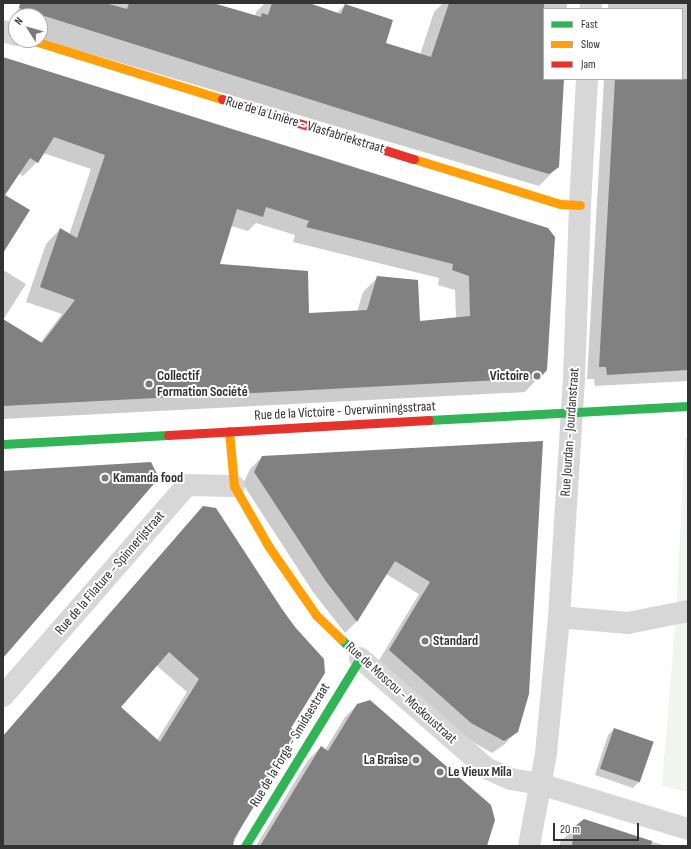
<!DOCTYPE html>
<html>
<head>
<meta charset="utf-8">
<style>
  body { margin:0 }
  #map { position:relative; width:691px; height:849px; overflow:hidden; background:#fff; font-family:"Sofia Sans Condensed",sans-serif }
  div>[style] { position:absolute }
  [style*='--x'] { left:calc(var(--x)*1px); top:calc(var(--y)*1px); width:calc(var(--w)*1px); rotate:calc(var(--a)*1deg) }
  .green>* { inset:0; background:#f1f5ed }
  .shadow>* { inset:0; background:#0003 }
  .building>* { inset:0; background:#818181; transform-origin:0 0 }
  .street>* { height:22px; margin:-11px; padding:0 11px; transform-origin:11px; border-radius:11px; background:#d7d7d7 }
  .fast>* { height:9px; margin:-4.5px; padding:0 4.5px; transform-origin:4.5px; border-radius:4.5px; background:#30b455 }
  .slow>* { height:9px; margin:-4.5px; padding:0 4.5px; transform-origin:4.5px; border-radius:4.5px; background:#ff9f0a }
  .jam>* { height:9px; margin:-4.5px; padding:0 4.5px; transform-origin:4.5px; border-radius:4.5px; background:#e5322d }
  .dots>* { width:11px; height:11px; translate:-50% -50%; box-sizing:border-box; border:2px solid #fff; border-radius:50% }
  span { translate:-50% -50%; white-space:nowrap; text-align:center; line-height:1.15; -webkit-text-stroke:4px #fff; paint-order:stroke }
  .street-label { font-size:14px; color:#333 }
  .poi-label { font-size:14px; color:#333; font-weight:700 }
  .left { translate:0 -50%; text-align:left }
  .right { translate:-100% -50%; text-align:right }
  .frame { position:absolute; inset:0; border:4px solid #333; pointer-events:none }
  .legend { position:absolute; left:543px; top:8px; width:140px; height:72px; box-sizing:border-box; background:#fff; border:1px solid #adadad; margin:0; padding:5px 7px; list-style:none; font-size:12px; color:#333 }
  .legend li { display:flex; align-items:center; gap:8px; height:20px }
  .legend b { width:20px; border:1px solid #adadad }
  .north { position:absolute; left:8px; top:8px; width:40px; height:40px; box-sizing:border-box; background:#fff; border:1px solid #adadad; border-radius:50%; rotate:307deg; font-size:11px; font-weight:700; line-height:16px; text-align:center; color:#333 }
  .north::after { content:''; display:block; margin:auto; width:14px; height:18px; background:#7a7a7a; clip-path:polygon(50% 0,100% 100%,50% 72%,0 100%) }
  .scale { position:absolute; left:553px; top:823px; width:86px; height:18px; box-sizing:border-box; border:2px solid #333; border-top:0; padding-left:5px; font-size:12px; line-height:14px; white-space:nowrap; color:#333; -webkit-text-stroke:3px #fff; paint-order:stroke }
</style>
</head>
<body>
<div id="map">
  <div class="green">
    <div style="clip-path:polygon(685px 437px,688px 437px,688px 793px,662px 785px,676px 614px)"></div>
  </div>
  <div class="shadow">
    <div style="clip-path:polygon(22px 3px,210px 3px,255px 16px,256px 12px,265px 3px,306px 3px,337px 13px,345px 5px,385px 44px,420px 55px,434px 12px,443px 3px,567px 3px,567px 9px,544px 9px,544px 79px,563px 79px,558px 167px,539px 186px,40px 39px,40px 16px,16px 16px,16px 31px,8px 27px)"></div>
    <div style="clip-path:polygon(608px 3px,688px 3px,688px 381px,595px 386px,594px 379px,587px 379px,604px 79px,682px 79px,682px 9px,608px 9px)"></div>
    <div style="clip-path:polygon(evenodd,3px 58px,547px 229px,539px 377px,525px 392px,3px 419px,3px 320px,40px 343px,62px 314px,26px 302px,46px 244px,60px 229px,69px 235px,91px 169px,43px 153px,37px 162px,23px 176px,18px 173px,4px 195px,3px 251px,3px 58px,256px 223px,295px 235px,293px 242px,439px 278px,438px 285px,455px 290px,456px 318px,419px 322px,378px 277px,363px 292px,357px 312px,308px 314px,219px 264px,231px 226px,248px 231px,256px 223px)"></div>
    <div style="clip-path:polygon(3px 270px,26px 284px,3px 320px)"></div>
    <div style="clip-path:polygon(542px 442px,517px 731px,505px 744px,492px 753px,459px 734px,378px 662px,419px 594px,386px 574px,356px 622px,345px 633px,313px 592px,243px 484px,250px 469px,262px 457px)"></div>
    <div style="clip-path:polygon(evenodd,203px 508px,290px 729px,232px 846px,3px 846px,3px 736px,203px 508px,156px 665px,187px 692px,157px 740px,119px 707px,156px 665px)"></div>
    <div style="clip-path:polygon(357px 705px,486px 846px,256px 846px,308px 760px,321px 747px,325px 750px,345px 717px)"></div>
    <div style="clip-path:polygon(614px 729px,639px 782px,633px 788px,595px 775px,608px 735px)"></div>
    <div style="clip-path:polygon(584px 820px,666px 846px,560px 846px,560px 842px)"></div>
  </div>
  <div class="building">
    <div style="clip-path:polygon(20px 3px,105px 3px,127px 9px,129px 3px,213px 3px,261px 17px,262px 13px,268px 15px,272px 3px,309px 3px,341px 14px,345px 4px,393px 20px,386px 43px,431px 57px,449px 3px,544px 3px,544px 79px,564px 79px,559px 167px,549px 174px,525px 167px,19px 8px)"></div>
    <div style="clip-path:polygon(evenodd,3px 57px,548px 228px,555px 237px,547px 370px,540px 378px,521px 379px,3px 406px,3px 319px,42px 343px,75px 300px,40px 287px,60px 228px,77px 238px,105px 155px,54px 137px,38px 163px,30px 158px,5px 195px,30px 210px,3px 253px,3px 57px,266px 207px,309px 221px,306px 227px,453px 264px,452px 270px,469px 276px,470px 316px,420px 321px,418px 280px,377px 276px,367px 310px,309px 313px,308px 271px,220px 264px,237px 209px,263px 217px,266px 207px)"></div>
    <div style="clip-path:polygon(615px 79px,688px 79px,688px 370px,607px 375px,606px 367px,599px 367px)"></div>
    <div style="clip-path:polygon(543px 441px,529px 694px,518px 732px,504px 741px,471px 723px,389px 650px,430px 582px,395px 561px,357px 622px,325px 580px,254px 472px,262px 456px)"></div>
    <div style="clip-path:polygon(151px 462px,159px 478px,3px 658px,3px 471px)"></div>
    <div style="clip-path:polygon(evenodd,203px 506px,216px 508px,282px 609px,295px 627px,324px 659px,325px 673px,291px 728px,299px 733px,234px 839px,233px 846px,3px 846px,3px 736px,203px 506px,169px 652px,199px 679px,160px 742px,121px 707px,169px 652px)"></div>
    <div style="clip-path:polygon(370px 700px,491px 805px,495px 820px,487px 846px,260px 846px,321px 746px,328px 751px,357px 704px)"></div>
    <div style="left:614px;top:728px;width:42px;height:43px;rotate:19deg"></div>
    <div style="clip-path:polygon(584px 819px,652px 841px,651px 846px,572px 846px,574px 827px)"></div>
  </div>
  <div class="street">
    <div style="--x:591;--y:9;--w:6;--a:-90"></div>
    <div style="--x:3;--y:31;--w:14;--a:17"></div>
    <div style="--x:559;--y:617;--w:69;--a:5"></div>
    <div style="--x:628;--y:623;--w:61;--a:-11.3"></div>
    <div style="--x:360;--y:658;--w:167;--a:41.1"></div>
    <div style="--x:486;--y:768;--w:27;--a:24"></div>
    <div style="--x:511;--y:779;--w:29;--a:10"></div>
    <div style="--x:540;--y:784;--w:155;--a:16.9"></div>
    <div style="--x:3;--y:696;--w:280;--a:-48.9"></div>
    <div style="--x:187;--y:485;--w:47;--a:1.2"></div>
    <div style="--x:529;--y:846;--w:95;--a:-79.6"></div>
    <div style="--x:546;--y:753;--w:137;--a:-84.5"></div>
    <div style="--x:559;--y:617;--w:239;--a:-86.4"></div>
    <div style="--x:574;--y:378;--w:173;--a:-88"></div>
    <div style="--x:580;--y:205;--w:126;--a:-86.8"></div>
  </div>
  <div class="fast">
    <div style="--x:429;--y:420;--w:259;--a:-3.1"></div>
    <div style="--x:3;--y:444;--w:165;--a:-3.1"></div>
    <div style="--x:245;--y:846;--w:220;--a:-58.5"></div>
    <div style="--x:360;--y:658;--w:27;--a:-135"></div>
  </div>
  <div class="slow">
    <div style="--x:31;--y:40;--w:200;--a:17.2"></div>
    <div style="--x:414;--y:159;--w:153;--a:17.1"></div>
    <div style="--x:560;--y:204;--w:20;--a:3"></div>
    <div style="--x:229;--y:431;--w:55;--a:84.8"></div>
    <div style="--x:234;--y:486;--w:70;--a:60.2"></div>
    <div style="--x:269;--y:547;--w:83;--a:55.3"></div>
    <div style="--x:316;--y:615;--w:35;--a:44"></div>
  </div>
  <div class="jam">
    <div style="--x:222;--y:99;--w:201;--a:17.4"></div>
    <div style="--x:168;--y:435;--w:261;--a:-3.3"></div>
  </div>
  <div class="dots">
    <div style="left:537px;top:376px;background:#7a7a7a"></div>
    <div style="left:149px;top:384px;background:#7a7a7a"></div>
    <div style="left:105px;top:478px;background:#7a7a7a"></div>
    <div style="left:425px;top:641px;background:#7a7a7a"></div>
    <div style="left:416px;top:760px;background:#7a7a7a"></div>
    <div style="left:440px;top:772px;background:#7a7a7a"></div>
  </div>
  <div class="street-label">
    <span style="left:305px;top:125px;rotate:17deg">Rue de la Linière - Vlasfabriekstraat</span>
    <span style="left:345px;top:411px;rotate:-3deg">Rue de la Victoire - Overwinningsstraat</span>
    <span style="left:570px;top:432px;rotate:-86deg">Rue Jourdan - Jourdanstraat</span>
    <span style="left:110px;top:573px;rotate:-49deg">Rue de la Filature - Spinnerijstraat</span>
    <span style="left:401px;top:693px;rotate:42deg">Rue de Moscou - Moskoustraat</span>
    <span style="left:290px;top:745px;rotate:-59deg">Rue de la Forge - Smidsestraat</span>
  </div>
  <div class="poi-label">
    <span class="left" style="left:157px;top:384px">Collectif<br>Formation Société</span>
    <span class="right" style="left:529px;top:376px">Victoire</span>
    <span class="left" style="left:113px;top:478px">Kamanda food</span>
    <span class="left" style="left:433px;top:641px">Standard</span>
    <span class="right" style="left:408px;top:760px">La Braise</span>
    <span class="left" style="left:448px;top:772px">Le Vieux Mila</span>
  </div>
  <div class="frame"></div>
  <ul class="legend">
  <li><b style="height:5px;background:#30b455"></b>Fast</li>
  <li><b style="height:5px;background:#ff9f0a"></b>Slow</li>
  <li><b style="height:5px;background:#e5322d"></b>Jam</li>
  </ul>
  <div class="north">N</div>
  <div class="scale">20 m</div>
</div>
</body>
</html>
